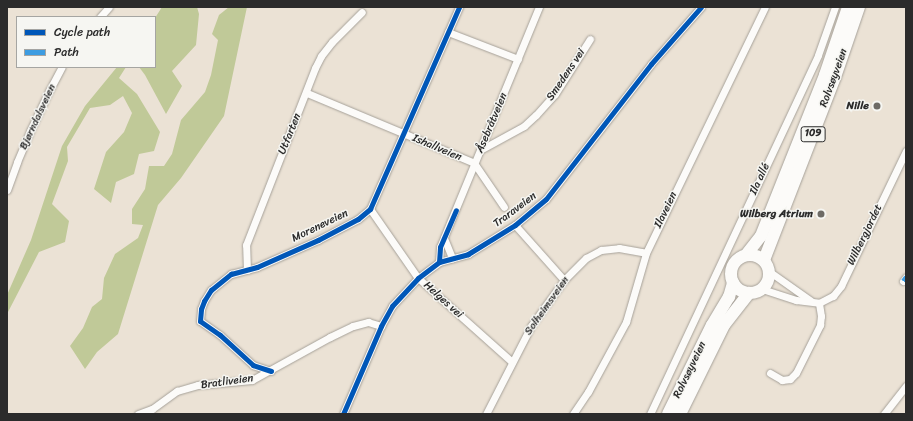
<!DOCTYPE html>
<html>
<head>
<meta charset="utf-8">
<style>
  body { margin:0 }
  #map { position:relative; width:913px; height:421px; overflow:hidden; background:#ebe2d5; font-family:Sriracha,sans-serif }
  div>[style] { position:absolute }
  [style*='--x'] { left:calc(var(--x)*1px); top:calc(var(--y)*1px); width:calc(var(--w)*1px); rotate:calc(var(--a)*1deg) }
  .forest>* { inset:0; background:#c0c998 }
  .roads { filter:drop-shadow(0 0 1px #a6a199) drop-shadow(0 0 1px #a6a199) }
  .street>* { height:7px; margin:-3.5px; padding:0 3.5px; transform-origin:3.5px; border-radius:3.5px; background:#fcfbf9 }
  .primary>* { height:12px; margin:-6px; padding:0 6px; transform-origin:6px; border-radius:6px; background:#fcfbf9 }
  .primary>.ring { margin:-6px; padding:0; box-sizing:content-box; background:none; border:12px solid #fcfbf9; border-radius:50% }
  .quiet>* { height:4px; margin-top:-2px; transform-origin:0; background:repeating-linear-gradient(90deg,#3d9ce1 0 8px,transparent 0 12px) }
  .cycleway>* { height:5px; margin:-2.5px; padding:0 2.5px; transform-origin:2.5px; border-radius:2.5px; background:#0057b8 }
  .dots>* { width:11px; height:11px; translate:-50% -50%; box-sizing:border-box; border:2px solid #f6f6f2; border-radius:50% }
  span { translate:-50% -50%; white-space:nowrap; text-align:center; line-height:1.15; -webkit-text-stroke:3px #f6f6f2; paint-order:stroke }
  .shield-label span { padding:1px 3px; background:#f6f6f2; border:1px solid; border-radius:3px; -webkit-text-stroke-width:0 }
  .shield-label { font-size:10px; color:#2b2b2b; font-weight:700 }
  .street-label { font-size:11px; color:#2b2b2b }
  .poi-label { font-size:11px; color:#2b2b2b; font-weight:700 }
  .right { translate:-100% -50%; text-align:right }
  .frame { position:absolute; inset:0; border:8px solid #2b2b2b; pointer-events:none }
  .legend { position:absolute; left:16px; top:16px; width:140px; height:52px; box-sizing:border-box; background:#f6f6f2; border:1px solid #a5a5a2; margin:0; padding:5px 7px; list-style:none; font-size:12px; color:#2b2b2b }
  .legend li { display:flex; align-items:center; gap:8px; height:20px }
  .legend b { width:20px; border:1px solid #a5a5a2 }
</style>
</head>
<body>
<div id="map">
  <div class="forest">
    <div style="clip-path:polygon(162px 7px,197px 7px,199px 14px,196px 45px,172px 71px,182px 86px,166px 114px,145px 75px,139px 67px,155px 67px,155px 18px)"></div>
    <div style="clip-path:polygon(229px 7px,247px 7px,224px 116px,181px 178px,158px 205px,118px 334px,97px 352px,85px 369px,70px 346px,83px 328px,92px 307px,102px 299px,104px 278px,115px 254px,138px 238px,143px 225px,132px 224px,132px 209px,145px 189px,149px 166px,164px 166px,172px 154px,181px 120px,205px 92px,211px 75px,218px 40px,212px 34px,219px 15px)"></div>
    <div style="clip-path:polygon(117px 67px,126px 67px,119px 78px,137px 94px,160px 132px,154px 151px,139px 154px,134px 174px,116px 182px,111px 203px,94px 189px,106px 152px,124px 132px,132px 113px,123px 96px,110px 105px,90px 108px,67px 147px,68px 161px,52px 204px,69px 221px,65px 242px,39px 252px,7px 314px,7px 295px,31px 240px,62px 146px,85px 106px)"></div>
  </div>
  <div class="roads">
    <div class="street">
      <div style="--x:100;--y:17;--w:13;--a:-48"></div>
      <div style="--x:448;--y:32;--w:75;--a:21.1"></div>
      <div style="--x:307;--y:93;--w:181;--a:22.7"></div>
      <div style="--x:474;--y:163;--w:53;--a:55.7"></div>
      <div style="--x:482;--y:149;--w:48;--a:-28.7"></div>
      <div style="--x:524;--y:126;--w:16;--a:-43"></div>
      <div style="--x:536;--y:115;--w:28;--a:-48"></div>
      <div style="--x:555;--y:94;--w:65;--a:-57.5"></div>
      <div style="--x:7;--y:190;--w:30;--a:-70"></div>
      <div style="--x:17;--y:162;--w:34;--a:-67"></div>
      <div style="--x:30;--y:131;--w:44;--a:-64.6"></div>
      <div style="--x:49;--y:91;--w:27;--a:-62"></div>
      <div style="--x:370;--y:209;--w:84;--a:55.2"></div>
      <div style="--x:418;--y:278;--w:126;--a:41.8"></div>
      <div style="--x:515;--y:225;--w:74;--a:48.3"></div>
      <div style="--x:444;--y:238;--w:22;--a:68"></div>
      <div style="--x:439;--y:262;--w:15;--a:-86"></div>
      <div style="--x:440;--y:247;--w:260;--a:-67.6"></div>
      <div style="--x:247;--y:270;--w:25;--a:-92"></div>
      <div style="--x:246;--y:245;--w:190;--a:-68.7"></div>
      <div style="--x:315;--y:68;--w:13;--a:-63"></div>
      <div style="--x:321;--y:56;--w:18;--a:-52"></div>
      <div style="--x:332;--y:42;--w:42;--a:-45"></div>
      <div style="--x:770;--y:272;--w:50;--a:35.3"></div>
      <div style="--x:903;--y:281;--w:5;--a:-53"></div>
      <div style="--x:762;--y:289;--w:36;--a:18"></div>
      <div style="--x:796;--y:300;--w:23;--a:7"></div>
      <div style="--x:819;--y:303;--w:16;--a:-27"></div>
      <div style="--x:833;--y:296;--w:13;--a:-51"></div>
      <div style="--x:841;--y:286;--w:150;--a:-64.3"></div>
      <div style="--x:271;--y:371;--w:19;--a:-162"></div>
      <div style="--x:253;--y:365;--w:45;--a:-137.7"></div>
      <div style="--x:220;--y:335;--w:24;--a:-145"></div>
      <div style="--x:200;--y:321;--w:12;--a:-85"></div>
      <div style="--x:201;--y:309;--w:9;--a:-69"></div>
      <div style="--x:204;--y:301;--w:13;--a:-58"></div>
      <div style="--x:211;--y:290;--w:26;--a:-39"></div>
      <div style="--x:231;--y:274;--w:27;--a:-15"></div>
      <div style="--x:257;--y:267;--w:67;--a:-23.9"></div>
      <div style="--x:318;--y:240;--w:45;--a:-27.7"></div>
      <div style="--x:358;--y:219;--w:16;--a:-40"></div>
      <div style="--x:370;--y:209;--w:221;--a:-66.2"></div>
      <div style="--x:770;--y:373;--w:14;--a:30"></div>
      <div style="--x:782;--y:380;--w:8;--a:-7"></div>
      <div style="--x:790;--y:379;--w:8;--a:-45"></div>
      <div style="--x:796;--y:373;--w:54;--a:-63.4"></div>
      <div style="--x:820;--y:325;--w:9;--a:-84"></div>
      <div style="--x:821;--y:316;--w:13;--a:-99"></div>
      <div style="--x:138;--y:414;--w:15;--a:-20"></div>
      <div style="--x:152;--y:409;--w:31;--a:-36"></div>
      <div style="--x:177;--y:391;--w:22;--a:-16"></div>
      <div style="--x:198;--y:385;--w:54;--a:-5.3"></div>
      <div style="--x:252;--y:380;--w:89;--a:-28.9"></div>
      <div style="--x:330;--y:337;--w:25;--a:-26"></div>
      <div style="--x:353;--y:326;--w:16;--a:-15"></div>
      <div style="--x:368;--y:322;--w:14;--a:17"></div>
      <div style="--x:343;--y:414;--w:96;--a:-66.6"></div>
      <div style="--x:381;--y:326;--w:23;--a:-61"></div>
      <div style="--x:392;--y:306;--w:38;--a:-47"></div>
      <div style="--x:418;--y:278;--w:26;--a:-37"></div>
      <div style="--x:439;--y:262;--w:30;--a:-15"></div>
      <div style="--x:468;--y:254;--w:55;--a:-31.7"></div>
      <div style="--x:515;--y:225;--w:40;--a:-40"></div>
      <div style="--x:546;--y:199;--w:171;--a:-52.1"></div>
      <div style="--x:651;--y:64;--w:76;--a:-48.7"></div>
      <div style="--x:486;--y:414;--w:99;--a:-62.9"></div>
      <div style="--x:531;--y:326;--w:57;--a:-54.3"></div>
      <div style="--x:564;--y:280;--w:31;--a:-45"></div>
      <div style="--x:586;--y:258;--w:17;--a:-28"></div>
      <div style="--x:601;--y:250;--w:18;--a:-6"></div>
      <div style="--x:619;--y:248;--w:27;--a:10"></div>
      <div style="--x:573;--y:414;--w:27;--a:-56"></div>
      <div style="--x:588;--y:392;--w:80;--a:-61.5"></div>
      <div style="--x:626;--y:322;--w:72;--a:-73.8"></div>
      <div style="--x:646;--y:253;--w:273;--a:-64.2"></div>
      <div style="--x:650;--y:414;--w:396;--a:-64.9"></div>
      <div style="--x:818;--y:55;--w:51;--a:-70.5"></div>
      <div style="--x:884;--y:414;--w:36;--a:-52"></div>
    </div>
    <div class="primary">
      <div class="ring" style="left:731px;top:255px;width:26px;height:26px"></div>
      <div style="--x:746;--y:255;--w:24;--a:-52"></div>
      <div style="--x:761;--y:236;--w:173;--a:-68.3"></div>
      <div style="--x:825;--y:75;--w:72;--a:-71.3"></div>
      <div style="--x:764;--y:260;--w:196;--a:-68.8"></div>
      <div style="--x:835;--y:77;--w:74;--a:-71.1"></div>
      <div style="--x:668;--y:414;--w:99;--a:-63.7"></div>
      <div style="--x:712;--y:325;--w:33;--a:-59"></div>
      <div style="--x:729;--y:297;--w:15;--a:-74"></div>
      <div style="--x:680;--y:414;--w:99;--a:-63.7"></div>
      <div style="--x:724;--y:325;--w:41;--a:-52"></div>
    </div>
  </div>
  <div class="quiet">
    <div style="--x:903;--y:281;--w:5;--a:-53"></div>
  </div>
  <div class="cycleway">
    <div style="--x:439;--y:262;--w:15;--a:-86"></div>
    <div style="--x:440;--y:247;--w:40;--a:-66.6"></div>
    <div style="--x:271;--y:371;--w:19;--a:-162"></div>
    <div style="--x:253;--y:365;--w:45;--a:-137.7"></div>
    <div style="--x:220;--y:335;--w:24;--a:-145"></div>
    <div style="--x:200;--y:321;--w:12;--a:-85"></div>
    <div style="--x:201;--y:309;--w:9;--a:-69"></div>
    <div style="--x:204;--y:301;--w:13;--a:-58"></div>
    <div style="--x:211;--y:290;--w:26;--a:-39"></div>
    <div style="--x:231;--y:274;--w:27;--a:-15"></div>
    <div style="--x:257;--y:267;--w:67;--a:-23.9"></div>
    <div style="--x:318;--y:240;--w:45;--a:-27.7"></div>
    <div style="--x:358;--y:219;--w:16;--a:-40"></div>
    <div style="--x:370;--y:209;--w:221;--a:-66.2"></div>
    <div style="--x:343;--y:414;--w:96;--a:-66.6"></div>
    <div style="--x:381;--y:326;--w:23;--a:-61"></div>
    <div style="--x:392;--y:306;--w:38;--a:-47"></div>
    <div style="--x:418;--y:278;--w:26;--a:-37"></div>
    <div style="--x:439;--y:262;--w:30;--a:-15"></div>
    <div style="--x:468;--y:254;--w:55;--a:-31.7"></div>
    <div style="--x:515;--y:225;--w:40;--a:-40"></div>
    <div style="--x:546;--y:199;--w:171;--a:-52.1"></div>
    <div style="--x:651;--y:64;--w:76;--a:-48.7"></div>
  </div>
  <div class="dots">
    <div style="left:877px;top:106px;background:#6e6b66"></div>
    <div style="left:821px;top:214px;background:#6e6b66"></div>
  </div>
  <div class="shield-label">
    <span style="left:813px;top:134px">109</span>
  </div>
  <div class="street-label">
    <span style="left:566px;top:75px;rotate:-56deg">Smedens vei</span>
    <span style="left:834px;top:78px;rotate:-70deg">Rolvsøyveien</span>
    <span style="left:38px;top:117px;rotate:-65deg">Bjørndalsveien</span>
    <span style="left:492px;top:123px;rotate:-67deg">Åsebråtveien</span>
    <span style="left:290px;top:134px;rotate:-68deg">Utfarten</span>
    <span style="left:437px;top:148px;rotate:23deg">Ishallveien</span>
    <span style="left:760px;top:179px;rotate:-65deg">Ila allé</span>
    <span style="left:515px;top:210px;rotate:-37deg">Traraveien</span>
    <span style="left:666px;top:210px;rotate:-64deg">Ilaveien</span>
    <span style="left:320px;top:226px;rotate:-26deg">Moreneveien</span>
    <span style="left:865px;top:235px;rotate:-64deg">Wilbergjordet</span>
    <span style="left:443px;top:300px;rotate:42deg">Helges vei</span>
    <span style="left:547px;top:306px;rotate:-55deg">Solheimsveien</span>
    <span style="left:690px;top:370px;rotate:-64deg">Rolvsøyveien</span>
    <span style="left:227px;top:382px;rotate:-8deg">Bratliveien</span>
  </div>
  <div class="poi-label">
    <span class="right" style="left:869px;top:106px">Nille</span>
    <span class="right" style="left:813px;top:214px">Wilberg Atrium</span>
  </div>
  <div class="frame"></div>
  <ul class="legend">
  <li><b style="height:5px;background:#0057b8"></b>Cycle path</li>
  <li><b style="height:5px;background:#3d9ce1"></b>Path</li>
  </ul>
</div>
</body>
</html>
